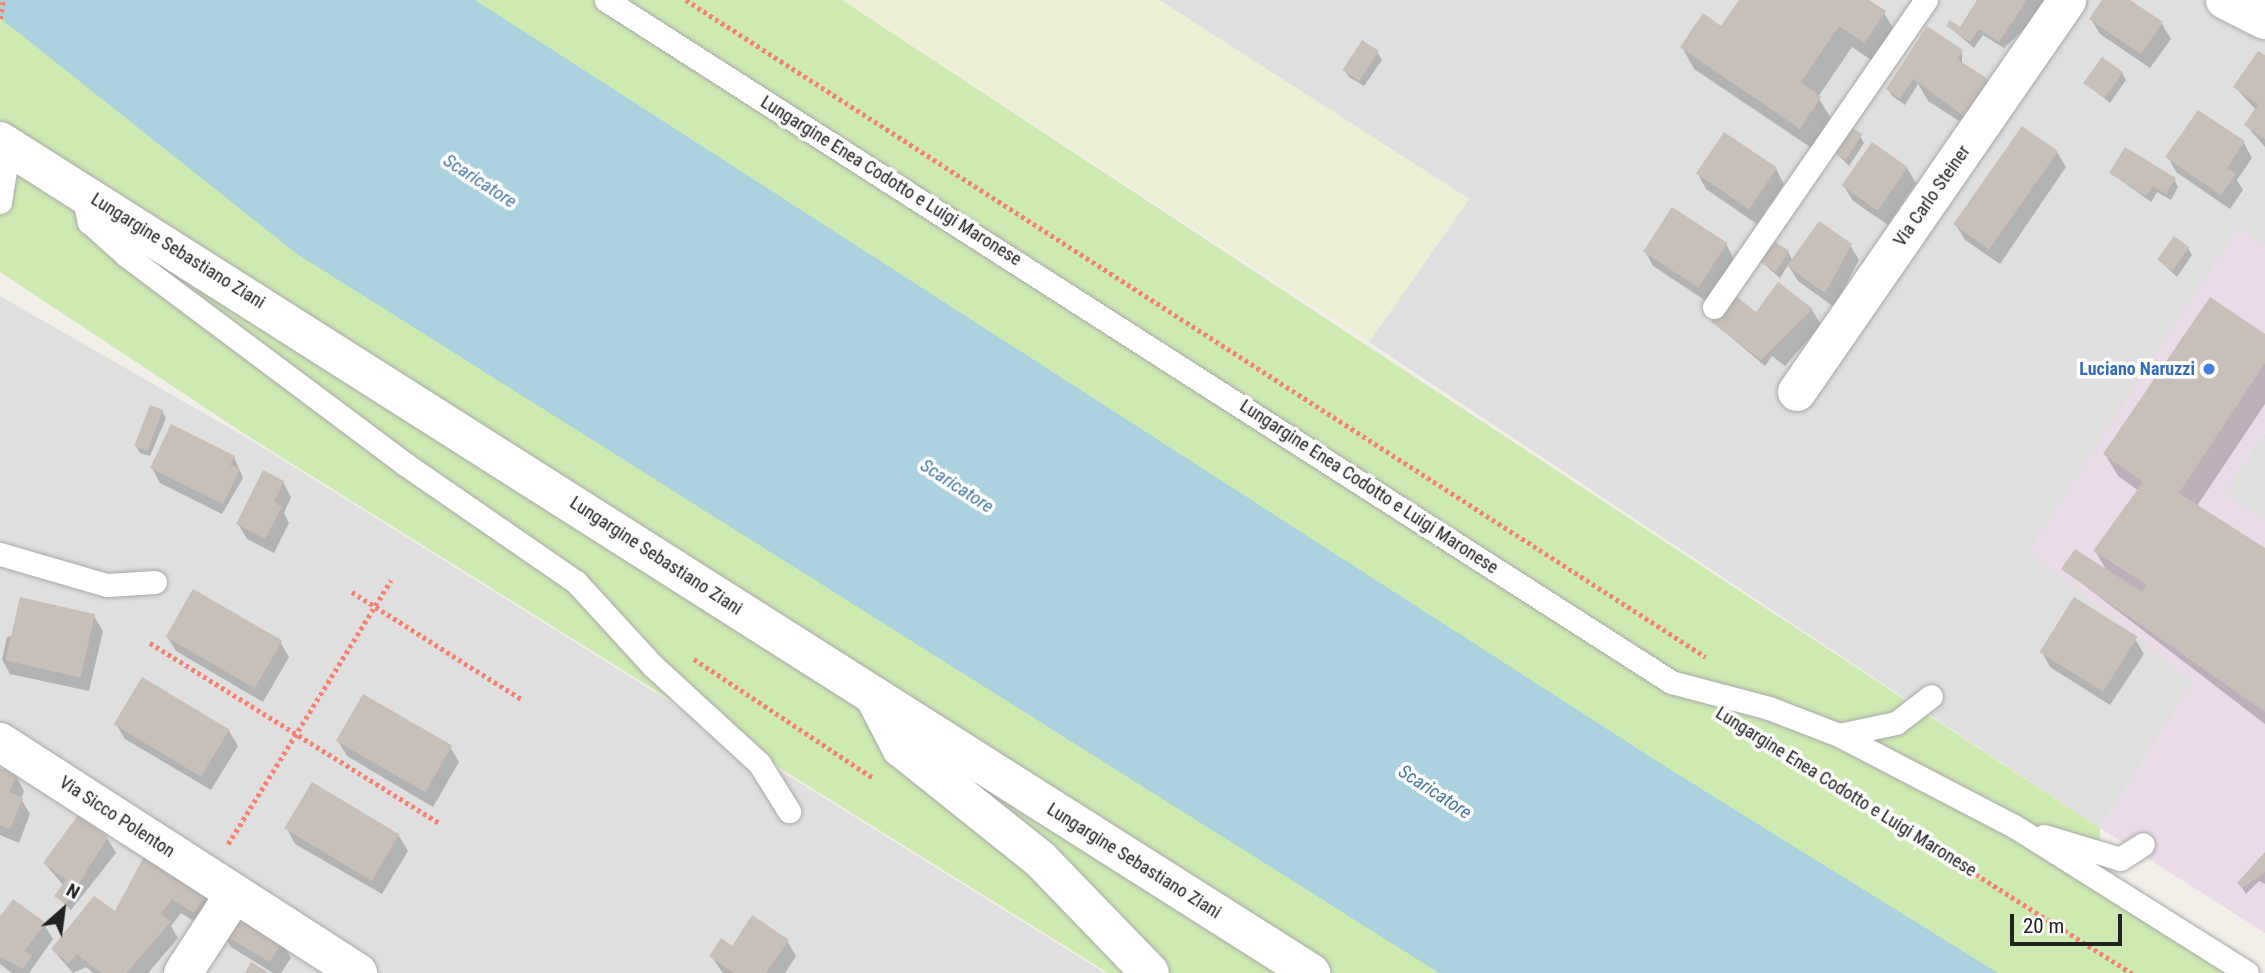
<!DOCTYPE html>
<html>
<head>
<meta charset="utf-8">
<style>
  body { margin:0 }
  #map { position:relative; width:2265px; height:973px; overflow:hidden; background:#f2efe9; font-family:"Roboto Condensed",sans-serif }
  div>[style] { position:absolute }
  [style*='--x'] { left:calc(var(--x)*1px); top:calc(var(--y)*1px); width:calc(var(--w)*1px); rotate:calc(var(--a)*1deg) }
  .residential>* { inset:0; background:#e0dfdf }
  .industrial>* { inset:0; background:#ebdbe8 }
  .farmland>* { inset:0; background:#eef0d5 }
  .grass>* { inset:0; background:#cdebb0 }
  .water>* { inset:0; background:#aad3df }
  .shadow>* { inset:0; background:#0003 }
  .building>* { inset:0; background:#c7bfb8; transform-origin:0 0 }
  .path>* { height:4.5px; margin-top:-2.25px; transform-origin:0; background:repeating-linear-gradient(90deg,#fa8072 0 3.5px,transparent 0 7px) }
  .roads { filter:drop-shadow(0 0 2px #a9a9a9) drop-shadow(0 0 2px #a9a9a9) }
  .service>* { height:23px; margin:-11.5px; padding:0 11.5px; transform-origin:11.5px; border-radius:11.5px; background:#fff }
  .minor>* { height:38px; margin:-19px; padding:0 19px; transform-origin:19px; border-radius:19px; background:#fff }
  .tertiary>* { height:38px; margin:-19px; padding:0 19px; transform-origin:19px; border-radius:19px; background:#fff }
  .dots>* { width:19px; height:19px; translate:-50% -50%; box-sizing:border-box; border:4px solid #fff; border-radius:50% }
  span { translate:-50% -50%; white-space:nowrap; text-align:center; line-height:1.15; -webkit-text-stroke:7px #fff; paint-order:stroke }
  .street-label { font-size:18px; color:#222 }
  .shop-label { font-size:18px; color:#366cbe; font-weight:700 }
  .right { translate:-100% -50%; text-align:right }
  .water-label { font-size:19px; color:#4a7aab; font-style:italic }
  .north { position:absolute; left:28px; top:875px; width:70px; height:70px; -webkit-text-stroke:5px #fff; paint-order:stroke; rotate:28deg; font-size:19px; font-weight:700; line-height:28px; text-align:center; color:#222 }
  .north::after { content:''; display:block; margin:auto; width:24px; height:32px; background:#222; clip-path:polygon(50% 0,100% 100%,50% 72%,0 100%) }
  .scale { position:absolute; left:2010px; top:914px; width:112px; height:32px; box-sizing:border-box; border:4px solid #222; border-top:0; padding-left:9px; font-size:21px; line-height:24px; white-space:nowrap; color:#222; -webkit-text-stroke:5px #fff; paint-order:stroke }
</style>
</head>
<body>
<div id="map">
  <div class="residential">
    <div style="clip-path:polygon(1159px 0,2265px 0,2265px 247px,2238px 228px,2194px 682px,2100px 828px,1369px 342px,1469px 199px)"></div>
    <div style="clip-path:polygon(0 296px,254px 442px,1105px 973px,0 973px)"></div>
    <div style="clip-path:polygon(2265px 432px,2265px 522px,2224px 492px)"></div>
  </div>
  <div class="industrial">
    <div style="clip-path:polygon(2238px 228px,2265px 247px,2265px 432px,2225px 492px,2265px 522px,2265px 933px,2100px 828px,2194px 682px,2029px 551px)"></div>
  </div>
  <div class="farmland">
    <div style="clip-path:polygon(842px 0,1159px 0,1469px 199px,1369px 342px)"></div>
  </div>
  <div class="grass">
    <div style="clip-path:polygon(0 0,842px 0,2100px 828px,2099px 881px,2249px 973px,1108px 973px,254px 440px,0 272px)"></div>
  </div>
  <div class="water">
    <div style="clip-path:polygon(0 0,475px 0,1663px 765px,1998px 973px,1439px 973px,297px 254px,0 18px)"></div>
  </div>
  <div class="shadow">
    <div style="clip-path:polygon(1741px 0,1866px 0,1884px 13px,1897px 34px,1877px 64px,1852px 47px,1818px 97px,1832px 120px,1813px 149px,1694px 69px,1682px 47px,1722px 29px)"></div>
    <div style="clip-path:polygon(1979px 0,2055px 0,2004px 48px,1983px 35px,1974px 48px,1948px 26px,1960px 29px)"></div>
    <div style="clip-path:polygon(2104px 0,2127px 0,2162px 24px,2171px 39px,2150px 68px,2100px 34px,2091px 19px)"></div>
    <div style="clip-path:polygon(1962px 51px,1962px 64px,1987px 80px,1996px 95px,1973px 130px,1928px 101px,1918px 84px,1905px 105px,1892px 96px,1888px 89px)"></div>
    <div style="clip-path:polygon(1378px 53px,1382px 60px,1364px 86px,1349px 77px,1344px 70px)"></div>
    <div style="clip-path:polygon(2265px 57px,2265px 147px,2246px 125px,2256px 110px,2235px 87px)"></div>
    <div style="clip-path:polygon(2122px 73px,2126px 80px,2110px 103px,2086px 83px)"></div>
    <div style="clip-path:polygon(1860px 136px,1864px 143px,1849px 166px,1833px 150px)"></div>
    <div style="clip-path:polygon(2244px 143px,2252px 158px,2237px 180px,2243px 190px,2230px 209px,2176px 172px,2168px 157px)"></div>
    <div style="clip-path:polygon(2057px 152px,2066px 167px,2000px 264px,1965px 240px,1956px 225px)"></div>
    <div style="clip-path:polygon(1907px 168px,1916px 183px,1888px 225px,1853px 201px,1844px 186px)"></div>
    <div style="clip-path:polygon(1776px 169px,1784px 184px,1757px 224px,1706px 189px,1698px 174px)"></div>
    <div style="clip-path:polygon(2111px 173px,2174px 179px,2178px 187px,2171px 200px,2157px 192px,2151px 202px)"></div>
    <div style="clip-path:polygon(1726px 244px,1734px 259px,1706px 301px,1653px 266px,1645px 251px)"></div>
    <div style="clip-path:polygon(1850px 245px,1859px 260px,1834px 307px,1798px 281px,1788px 265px,1780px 278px,1758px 259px,1788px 252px,1793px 261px)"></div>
    <div style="clip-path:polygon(2188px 248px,2192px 255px,2177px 277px,2159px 260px)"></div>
    <div style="clip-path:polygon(1812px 310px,1821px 325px,1785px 366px,1772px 356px,1765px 366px,1713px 322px)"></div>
    <div style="clip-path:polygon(2265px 337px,2265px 404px,2197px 506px,2265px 551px,2265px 724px,2063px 569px,2107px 571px,2095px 551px,2139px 491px,2118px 476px,2105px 454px)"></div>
    <div style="clip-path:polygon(162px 411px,166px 418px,150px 456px,140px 453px,136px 446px)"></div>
    <div style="clip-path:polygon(234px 457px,243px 478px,222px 514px,160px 483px,152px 468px)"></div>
    <div style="clip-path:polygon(283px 482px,291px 497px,284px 513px,289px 523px,274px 553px,247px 539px,238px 524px)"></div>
    <div style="clip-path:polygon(94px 616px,103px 631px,89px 691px,10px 674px,2px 659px,7px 637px)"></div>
    <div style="clip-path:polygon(167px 636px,280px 642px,289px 657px,263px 702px,176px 651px)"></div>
    <div style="clip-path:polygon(2135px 639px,2144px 654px,2110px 705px,2050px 667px,2042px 652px)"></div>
    <div style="clip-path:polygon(116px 724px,229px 731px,238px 746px,211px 790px,125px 739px)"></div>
    <div style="clip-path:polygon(338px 741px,450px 747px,459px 762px,433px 807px,347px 756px)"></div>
    <div style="clip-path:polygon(0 769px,16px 776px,24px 791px,21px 799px,30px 814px,19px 843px,0 835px)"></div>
    <div style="clip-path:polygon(287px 829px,399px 836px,408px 851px,382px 894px,295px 844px)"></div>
    <div style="clip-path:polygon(107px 838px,116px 853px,71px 910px,56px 896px,64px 886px,45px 864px)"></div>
    <div style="clip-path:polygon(149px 852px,206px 893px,215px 908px,203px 927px,181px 913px,171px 926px,178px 938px,148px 973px,93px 973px,86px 967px,73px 973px,53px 950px,116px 914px)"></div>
    <div style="clip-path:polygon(2265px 856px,2265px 884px,2259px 881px,2246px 894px,2239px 883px)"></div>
    <div style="clip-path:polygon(13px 902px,44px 924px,53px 939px,29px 973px,12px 973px,0 964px,0 916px)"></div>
    <div style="clip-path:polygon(222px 932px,282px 943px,291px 958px,281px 973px,273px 973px,231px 947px)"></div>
    <div style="clip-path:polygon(787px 941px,796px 956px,785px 973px,723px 973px,711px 956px)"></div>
  </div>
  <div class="building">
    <div style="clip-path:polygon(1739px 0,1869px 0,1886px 11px,1864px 43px,1839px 26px,1801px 82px,1821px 97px,1800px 129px,1680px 47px,1703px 13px,1721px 26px)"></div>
    <div style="clip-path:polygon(1977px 0,2027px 0,1999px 42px,1979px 29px,1970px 42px,1946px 26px,1950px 20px,1960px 27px)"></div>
    <div style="clip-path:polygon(2102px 0,2130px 0,2163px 22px,2141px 54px,2089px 19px)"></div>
    <div style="clip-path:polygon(1927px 26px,1963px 50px,1957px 59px,1988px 79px,1964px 116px,1913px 79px,1900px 99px,1886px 89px)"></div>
    <div style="left:1362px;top:40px;width:20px;height:36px;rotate:33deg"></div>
    <div style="clip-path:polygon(2258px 51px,2265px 55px,2265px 139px,2244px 125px,2258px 104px,2233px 87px)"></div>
    <div style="left:2102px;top:57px;width:26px;height:32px;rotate:36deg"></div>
    <div style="clip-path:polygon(2198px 110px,2245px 141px,2227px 168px,2236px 174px,2221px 195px,2165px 157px)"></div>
    <div style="left:1848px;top:125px;width:17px;height:30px;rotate:33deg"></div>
    <div style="left:2022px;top:126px;width:44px;height:120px;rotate:35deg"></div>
    <div style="left:1724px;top:132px;width:64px;height:50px;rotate:34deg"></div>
    <div style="left:1872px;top:142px;width:44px;height:53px;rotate:35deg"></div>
    <div style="clip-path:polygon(2125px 147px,2176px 178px,2166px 194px,2153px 186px,2146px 196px,2109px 173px)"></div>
    <div style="left:1672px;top:207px;width:66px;height:53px;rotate:33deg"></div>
    <div style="clip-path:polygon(1819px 221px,1852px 244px,1825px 293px,1787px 266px)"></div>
    <div style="left:2174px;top:236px;width:19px;height:29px;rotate:36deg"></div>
    <div style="left:1769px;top:238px;width:24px;height:25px;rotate:33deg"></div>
    <div style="clip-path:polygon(1778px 282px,1813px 309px,1761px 360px,1711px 322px,1732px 293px,1756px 312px)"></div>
    <div style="clip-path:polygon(2210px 297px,2265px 334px,2265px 363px,2179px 493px,2265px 548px,2265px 712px,2061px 569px,2075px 549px,2142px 592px,2147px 585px,2093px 551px,2143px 482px,2103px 454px)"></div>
    <div style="left:150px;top:405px;width:14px;height:44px;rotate:21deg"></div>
    <div style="clip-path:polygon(171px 424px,235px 456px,230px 465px,240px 469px,223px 504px,150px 468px)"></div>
    <div style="clip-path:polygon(263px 470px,284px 481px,274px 502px,282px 507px,265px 539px,236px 524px)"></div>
    <div style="left:193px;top:589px;width:103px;height:55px;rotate:30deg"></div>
    <div style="left:20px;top:597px;width:77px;height:65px;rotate:13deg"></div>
    <div style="left:2074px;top:597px;width:75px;height:65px;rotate:32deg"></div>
    <div style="left:142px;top:677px;width:102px;height:55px;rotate:31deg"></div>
    <div style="left:363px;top:694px;width:103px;height:54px;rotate:30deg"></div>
    <div style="clip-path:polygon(0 768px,17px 775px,9px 792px,23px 798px,10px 829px,0 825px)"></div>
    <div style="left:312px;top:782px;width:102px;height:54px;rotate:31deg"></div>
    <div style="clip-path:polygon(78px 815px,108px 837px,66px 904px,54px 896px,66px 880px,43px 863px)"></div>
    <div style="clip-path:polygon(148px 849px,208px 892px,194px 913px,172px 899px,161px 914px,171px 922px,126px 973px,101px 973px,77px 954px,69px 963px,51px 949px,94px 896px,115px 911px)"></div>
    <div style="clip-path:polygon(2265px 852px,2265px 872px,2242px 888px,2237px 883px)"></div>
    <div style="clip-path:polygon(13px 899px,46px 923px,24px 951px,32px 956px,23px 969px,0 957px,0 917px)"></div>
    <div style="left:233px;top:911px;width:58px;height:25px;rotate:31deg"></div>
    <div style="clip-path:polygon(752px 915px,789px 940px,766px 973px,734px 973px,709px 956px,721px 938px,732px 946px)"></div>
    <div style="clip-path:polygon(251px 962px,269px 973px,245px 973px)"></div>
  </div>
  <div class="path">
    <div style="--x:686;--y:0;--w:1213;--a:32.79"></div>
    <div style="--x:0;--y:19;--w:19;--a:-81"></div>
    <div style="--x:352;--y:592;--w:202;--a:32.3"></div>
    <div style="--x:150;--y:643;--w:340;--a:31.9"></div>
    <div style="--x:694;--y:659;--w:215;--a:33.6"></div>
    <div style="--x:1769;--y:743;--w:430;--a:32.4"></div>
    <div style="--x:228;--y:844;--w:310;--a:-58.3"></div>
  </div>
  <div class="roads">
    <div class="service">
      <div style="--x:606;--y:0;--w:1265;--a:32.63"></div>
      <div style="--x:1671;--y:682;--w:101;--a:14.9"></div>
      <div style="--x:1769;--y:708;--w:75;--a:21.1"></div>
      <div style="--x:1839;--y:735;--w:197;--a:27.5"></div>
      <div style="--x:2014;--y:826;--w:275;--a:32.2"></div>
      <div style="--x:82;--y:190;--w:33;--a:78"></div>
      <div style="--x:89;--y:222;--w:51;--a:41.8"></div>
      <div style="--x:127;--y:256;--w:347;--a:36.8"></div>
      <div style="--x:405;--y:464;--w:208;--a:34.6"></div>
      <div style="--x:576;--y:582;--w:113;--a:47.5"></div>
      <div style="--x:652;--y:665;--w:145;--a:42.5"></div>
      <div style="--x:759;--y:763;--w:57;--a:58"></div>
      <div style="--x:0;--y:202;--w:57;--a:-80.9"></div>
      <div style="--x:1714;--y:307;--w:373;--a:-55.4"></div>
      <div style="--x:0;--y:554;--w:111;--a:16.2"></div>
      <div style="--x:107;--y:585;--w:48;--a:-3.6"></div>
      <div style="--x:1839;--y:735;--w:58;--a:-11.9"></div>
      <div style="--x:1896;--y:723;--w:44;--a:-37.6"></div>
      <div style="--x:2044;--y:836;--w:79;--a:16.8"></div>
      <div style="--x:2120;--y:859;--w:27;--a:-33"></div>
    </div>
    <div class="minor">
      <div style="--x:2225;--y:0;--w:45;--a:26.6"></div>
      <div style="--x:1797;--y:392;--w:476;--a:-55.4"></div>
      <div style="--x:874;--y:696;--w:59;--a:62.6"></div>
      <div style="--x:901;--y:748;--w:178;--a:38.6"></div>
      <div style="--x:1040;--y:859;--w:158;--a:46"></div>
      <div style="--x:0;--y:742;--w:426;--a:32.8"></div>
      <div style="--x:183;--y:973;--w:95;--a:-57"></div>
    </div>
    <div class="tertiary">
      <div style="--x:0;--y:141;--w:1553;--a:32.4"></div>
    </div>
  </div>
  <div class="dots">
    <div style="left:2209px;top:369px;background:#3f7fe0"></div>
  </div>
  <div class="street-label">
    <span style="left:891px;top:181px;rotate:32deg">Lungargine Enea Codotto e Luigi Maronese</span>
    <span style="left:1932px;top:196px;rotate:-55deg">Via Carlo Steiner</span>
    <span style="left:178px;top:251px;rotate:32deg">Lungargine Sebastiano Ziani</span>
    <span style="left:1369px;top:487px;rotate:33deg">Lungargine Enea Codotto e Luigi Maronese</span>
    <span style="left:656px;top:556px;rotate:33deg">Lungargine Sebastiano Ziani</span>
    <span style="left:1846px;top:792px;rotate:32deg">Lungargine Enea Codotto e Luigi Maronese</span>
    <span style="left:117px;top:817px;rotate:33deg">Via Sicco Polenton</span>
    <span style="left:1134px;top:861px;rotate:32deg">Lungargine Sebastiano Ziani</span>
  </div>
  <div class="shop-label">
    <span class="right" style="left:2195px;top:369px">Luciano Naruzzi</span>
  </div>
  <div class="water-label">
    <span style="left:480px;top:181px;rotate:33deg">Scaricatore</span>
    <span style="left:957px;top:486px;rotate:33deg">Scaricatore</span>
    <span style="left:1435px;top:792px;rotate:33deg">Scaricatore</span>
  </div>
  <div class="north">N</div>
  <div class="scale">20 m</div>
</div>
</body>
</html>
